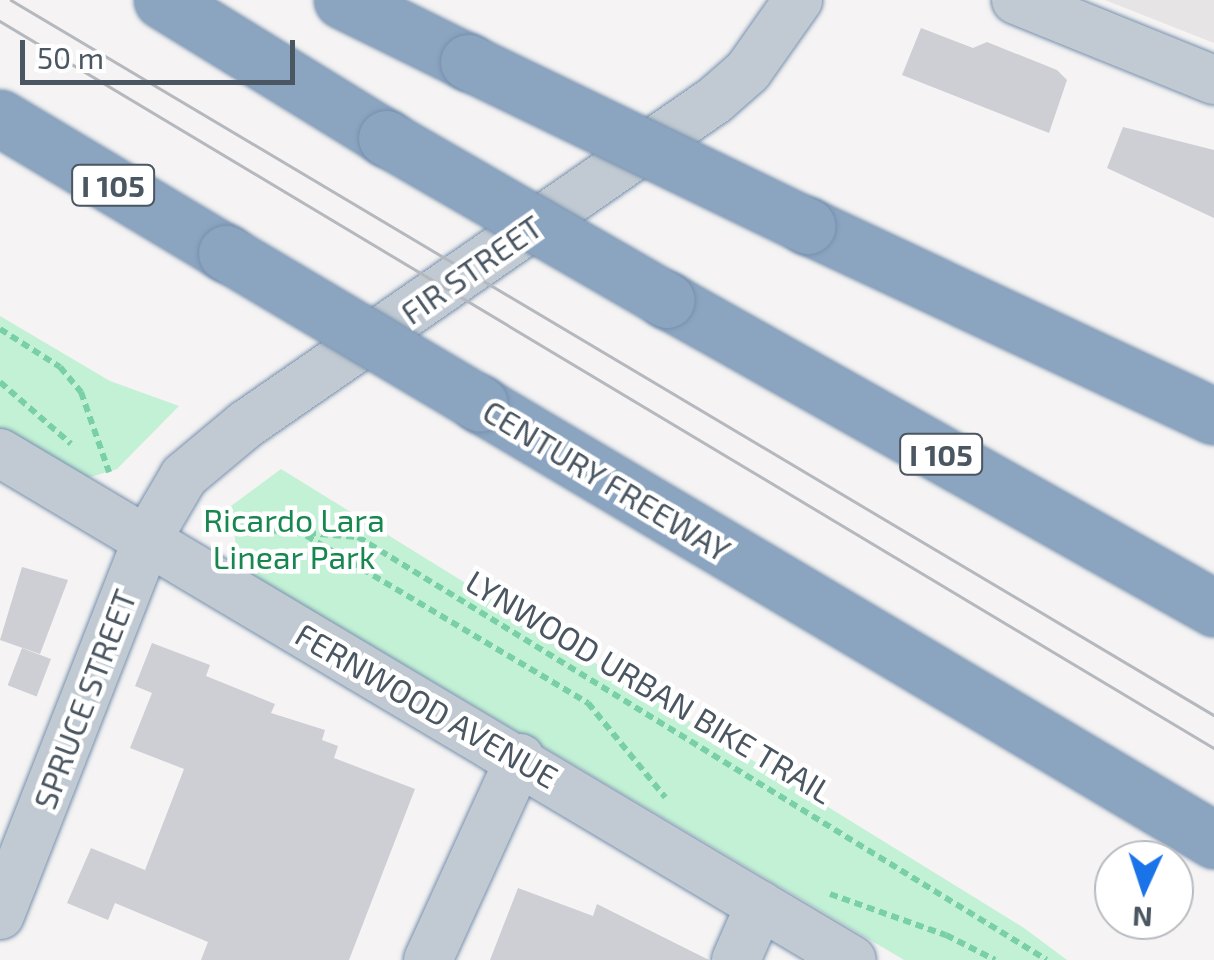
<!DOCTYPE html>
<html>
<head>
<meta charset="utf-8">
<style>
  body { margin:0 }
  #map { position:relative; width:1214px; height:960px; overflow:hidden; background:#f5f3f3; font-family:"Exo 2",sans-serif }
  div>[style] { position:absolute }
  [style*='--x'] { left:calc(var(--x)*1px); top:calc(var(--y)*1px); width:calc(var(--w)*1px); rotate:calc(var(--a)*1deg) }
  .education>* { inset:0; background:#e6e4e5 }
  .green>* { inset:0; background:#c3f1d5 }
  .building>* { inset:0; background:#cdcfd5; transform-origin:0 0 }
  .path>* { height:6px; margin-top:-3px; transform-origin:0; background:repeating-linear-gradient(90deg,#7ad0a6 0 8px,transparent 0 13px) }
  .roads { filter:drop-shadow(0 0 2px #7690ad) drop-shadow(0 0 2px #7690ad) }
  .minor>* { height:48px; margin:-24px; padding:0 24px; transform-origin:24px; border-radius:24px; background:#c1cad2 }
  .highway>* { height:55px; margin:-27.5px; padding:0 27.5px; transform-origin:27.5px; border-radius:27.5px; background:#8ba5c1 }
  .tram>* { height:2.5px; margin:-1.25px; padding:0 1.25px; transform-origin:1.25px; border-radius:1.25px; background:#b5b8bd }
  .bridges { filter:drop-shadow(0 0 2px #7690ad) drop-shadow(0 0 2px #7690ad) }
  .highway-bridge>* { height:55px; margin:-27.5px; padding:0 27.5px; transform-origin:27.5px; border-radius:27.5px; background:#8ba5c1 }
  span { translate:-50% -50%; white-space:nowrap; text-align:center; line-height:1.15; -webkit-text-stroke:9px #fff; paint-order:stroke }
  .shield-label span { padding:2px 8px; background:#fff; border:2px solid; border-radius:8px; -webkit-text-stroke-width:0 }
  .shield-label { font-size:30px; color:#4a5661; font-weight:700 }
  .street-label { font-size:32px; color:#4a5661 }
  .park-label { font-size:32px; color:#17864f }
  .north { position:absolute; left:1094px; top:840px; width:100px; height:100px; box-sizing:border-box; background:#fff; border:2px solid #b7bbc0; border-radius:50%; rotate:183deg; font-size:28px; font-weight:700; line-height:40px; text-align:center; color:#4a5661 }
  .north::after { content:''; display:block; margin:auto; width:35px; height:45px; background:#1a73e8; clip-path:polygon(50% 0,100% 100%,50% 72%,0 100%) }
  .scale { position:absolute; left:20px; top:40px; width:275px; height:45px; box-sizing:border-box; border:5px solid #4a5661; border-top:0; padding-left:12px; font-size:30px; line-height:35px; white-space:nowrap; color:#4a5661; -webkit-text-stroke:8px #fff; paint-order:stroke }
</style>
</head>
<body>
<div id="map">
  <div class="education">
    <div style="clip-path:polygon(1105px 0,1214px 0,1214px 43px)"></div>
  </div>
  <div class="green">
    <div style="clip-path:polygon(0 316px,110px 381px,179px 406px,117px 469px,84px 479px,0 429px)"></div>
    <div style="clip-path:polygon(281px 469px,1024px 928px,1067px 960px,904px 960px,227px 560px,236px 546px,231px 506px)"></div>
  </div>
  <div class="building">
    <div style="clip-path:polygon(921px 28px,973px 48px,987px 42px,1057px 70px,1067px 80px,1049px 133px,902px 75px)"></div>
    <div style="clip-path:polygon(1123px 127px,1214px 150px,1214px 218px,1107px 168px)"></div>
    <div style="clip-path:polygon(22px 567px,68px 580px,40px 654px,0 640px)"></div>
    <div style="clip-path:polygon(152px 643px,210px 665px,206px 676px,275px 704px,271px 713px,325px 730px,322px 740px,338px 746px,334px 758px,415px 789px,349px 960px,201px 960px,208px 942px,115px 903px,108px 920px,67px 903px,91px 848px,145px 870px,184px 769px,130px 748px,152px 693px,135px 686px)"></div>
    <div style="left:22px;top:648px;width:31px;height:40px;rotate:21deg"></div>
    <div style="clip-path:polygon(518px 888px,593px 916px,597px 904px,709px 960px,490px 960px)"></div>
  </div>
  <div class="path">
    <div style="--x:0;--y:329;--w:71;--a:32.3"></div>
    <div style="--x:60;--y:367;--w:33;--a:50"></div>
    <div style="--x:81;--y:392;--w:85;--a:70.7"></div>
    <div style="--x:0;--y:382;--w:94;--a:41.1"></div>
    <div style="--x:204;--y:525;--w:154;--a:4.5"></div>
    <div style="--x:358;--y:537;--w:808;--a:31.55"></div>
    <div style="--x:295;--y:529;--w:341;--a:30.7"></div>
    <div style="--x:588;--y:703;--w:122;--a:50.7"></div>
    <div style="--x:830;--y:894;--w:123;--a:19.5"></div>
    <div style="--x:946;--y:935;--w:55;--a:27"></div>
  </div>
  <div class="roads">
    <div class="minor">
      <div style="--x:1016;--y:0;--w:214;--a:22"></div>
      <div style="--x:0;--y:453;--w:991;--a:30.76"></div>
      <div style="--x:0;--y:915;--w:404;--a:-68.6"></div>
      <div style="--x:147;--y:539;--w:73;--a:-59.6"></div>
      <div style="--x:184;--y:476;--w:80;--a:-39.9"></div>
      <div style="--x:245;--y:425;--w:571;--a:-34.66"></div>
      <div style="--x:715;--y:100;--w:44;--a:-41.3"></div>
      <div style="--x:748;--y:71;--w:87;--a:-54.8"></div>
      <div style="--x:428;--y:960;--w:222;--a:-65.5"></div>
      <div style="--x:736;--y:960;--w:60;--a:-66.4"></div>
    </div>
    <div class="highway">
      <div style="--x:162;--y:0;--w:263;--a:31.6"></div>
      <div style="--x:342;--y:0;--w:140;--a:26.2"></div>
      <div style="--x:0;--y:118;--w:263;--a:30.9"></div>
      <div style="--x:808;--y:226;--w:448;--a:25.1"></div>
      <div style="--x:667;--y:300;--w:628;--a:29.38"></div>
      <div style="--x:480;--y:404;--w:854;--a:30.71"></div>
    </div>
  </div>
  <div class="tram">
    <div style="--x:11;--y:0;--w:1399;--a:30.73"></div>
    <div style="--x:0;--y:21;--w:1415;--a:30.92"></div>
  </div>
  <div class="bridges">
    <div class="highway-bridge">
      <div style="--x:468;--y:62;--w:377;--a:25.8"></div>
      <div style="--x:386;--y:138;--w:324;--a:30"></div>
      <div style="--x:226;--y:253;--w:295;--a:30.7"></div>
    </div>
  </div>
  <div class="shield-label">
    <span style="left:113px;top:185px">I 105</span>
    <span style="left:941px;top:454px">I 105</span>
  </div>
  <div class="street-label">
    <span style="left:471px;top:269px;rotate:-35deg">FIR STREET</span>
    <span style="left:607px;top:480px;rotate:31deg">CENTURY FREEWAY</span>
    <span style="left:650px;top:686px;rotate:31deg">LYNWOOD URBAN BIKE TRAIL</span>
    <span style="left:84px;top:699px;rotate:-69deg">SPRUCE STREET</span>
    <span style="left:427px;top:705px;rotate:30deg">FERNWOOD AVENUE</span>
  </div>
  <div class="park-label">
    <span style="left:294px;top:538px">Ricardo Lara<br>Linear Park</span>
  </div>
  <div class="north">N</div>
  <div class="scale">50 m</div>
</div>
</body>
</html>
